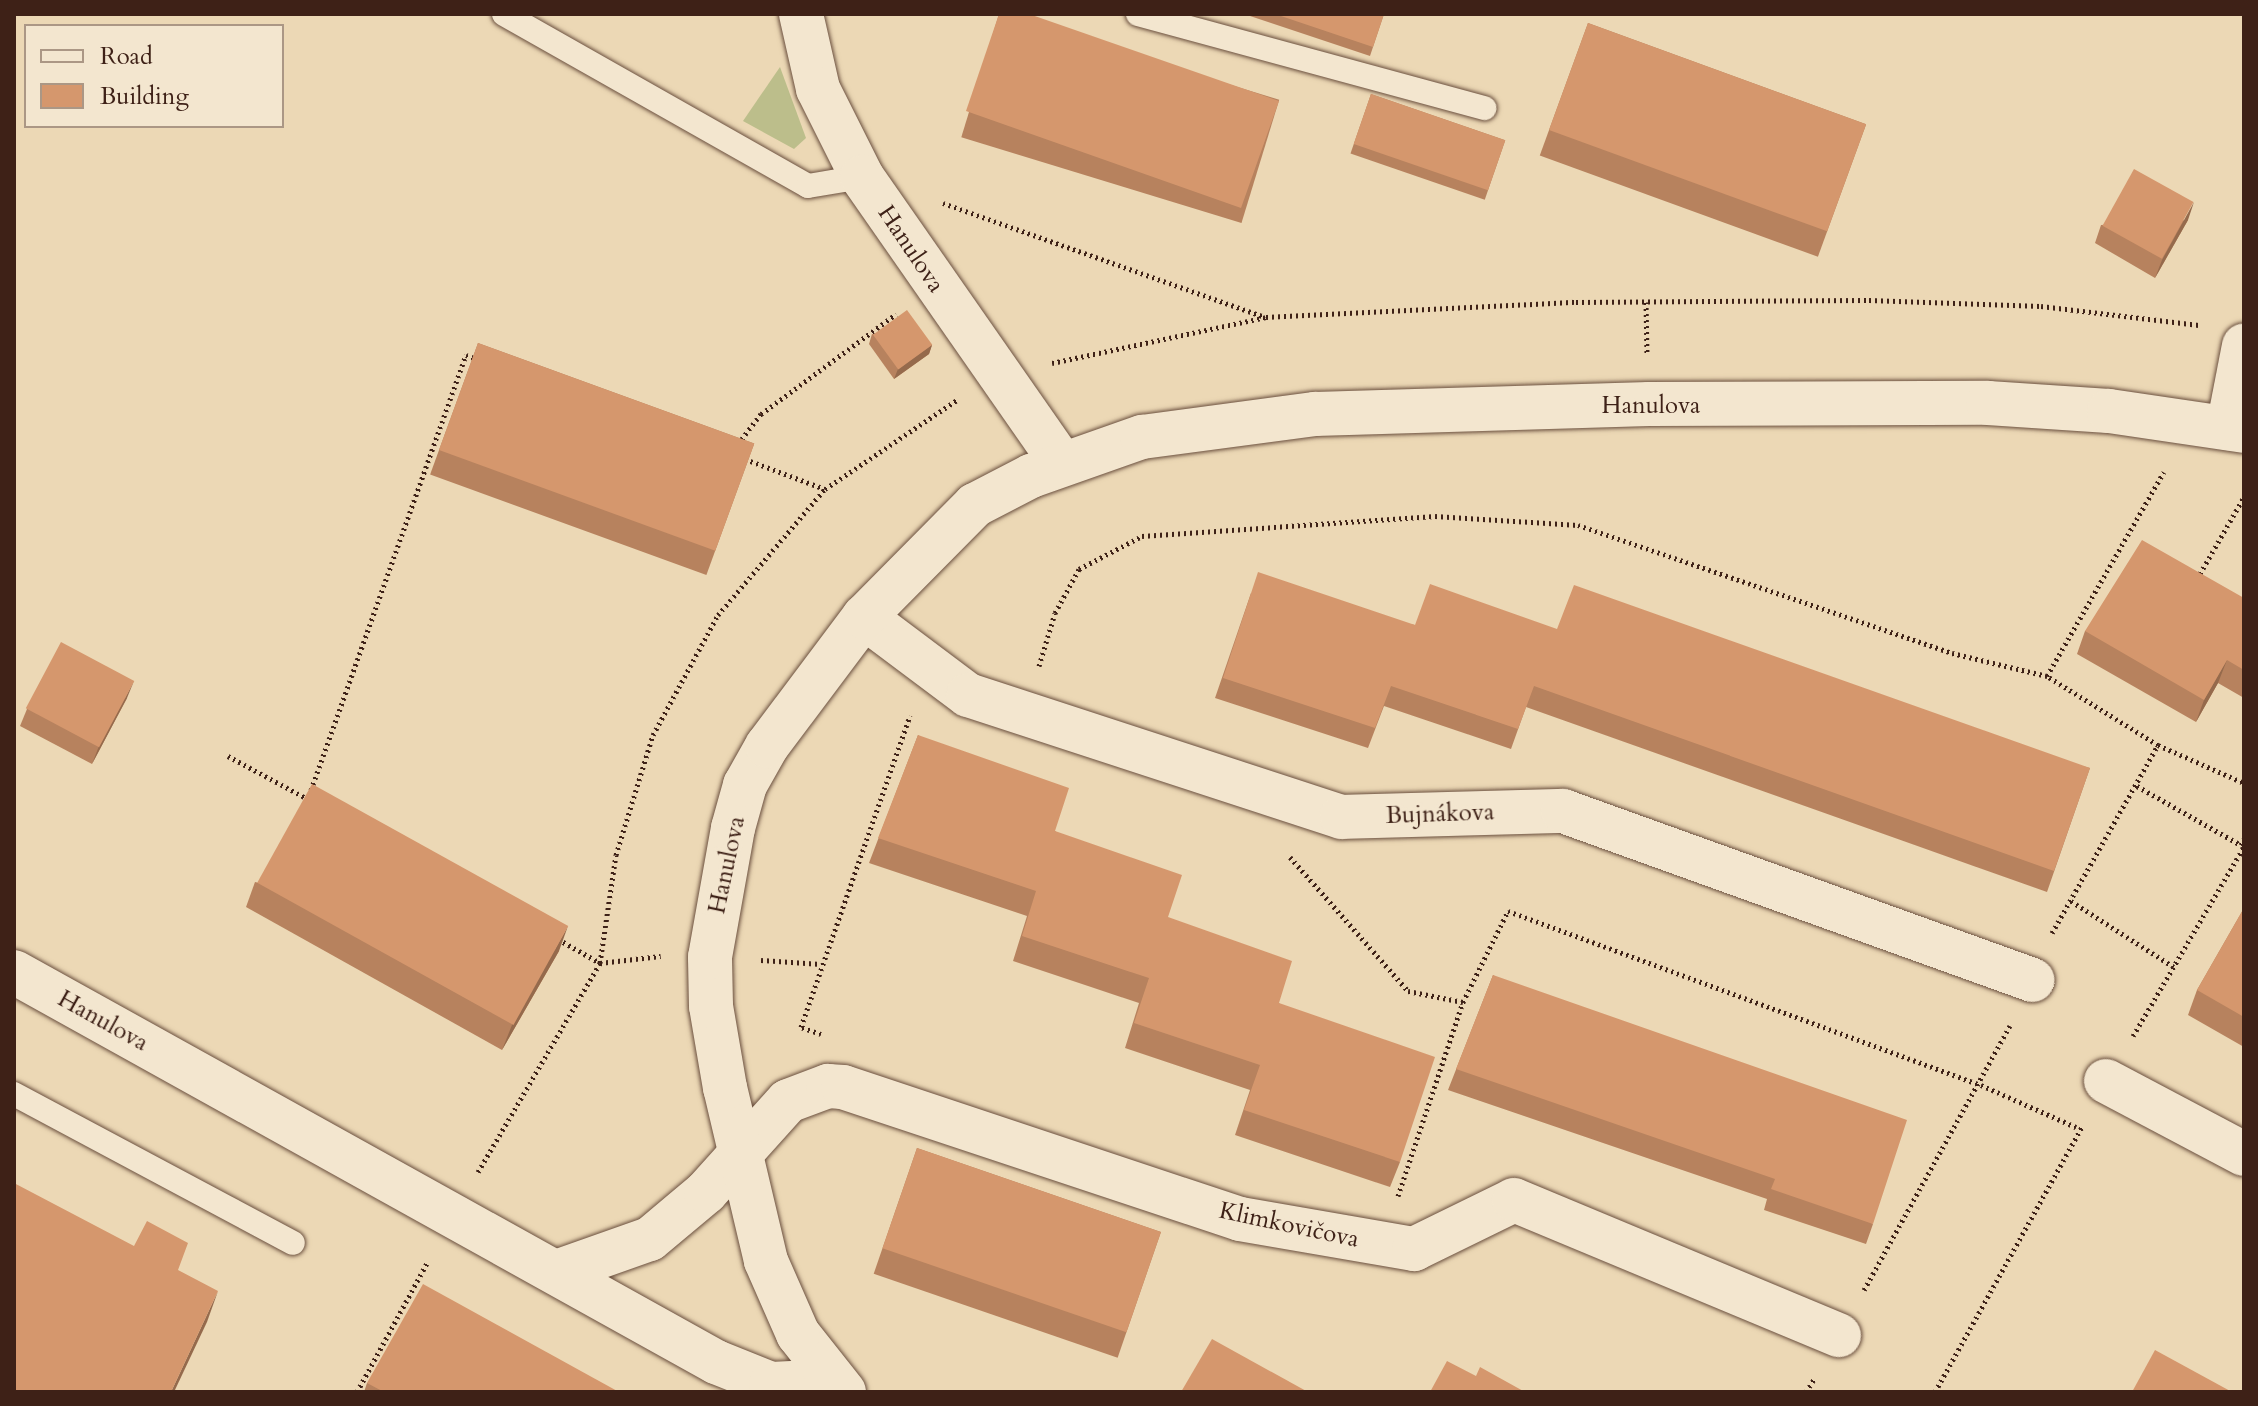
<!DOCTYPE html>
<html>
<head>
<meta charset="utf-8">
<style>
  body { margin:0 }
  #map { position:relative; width:2258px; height:1406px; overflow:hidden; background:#ecd8b5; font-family:Cardo,serif }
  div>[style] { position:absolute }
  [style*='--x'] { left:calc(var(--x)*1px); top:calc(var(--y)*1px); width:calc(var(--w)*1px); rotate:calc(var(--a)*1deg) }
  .green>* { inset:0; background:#bcbe8b }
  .path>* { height:5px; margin-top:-2.5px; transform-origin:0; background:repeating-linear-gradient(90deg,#3e2117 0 2px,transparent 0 6px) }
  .roads { filter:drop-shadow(0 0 2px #6a4f3e) drop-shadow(0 0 2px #6a4f3e) }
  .lane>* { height:24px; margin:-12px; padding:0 12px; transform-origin:12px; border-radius:12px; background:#f3e6cf }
  .street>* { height:44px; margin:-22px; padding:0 22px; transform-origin:22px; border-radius:22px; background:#f3e6cf }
  .wall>* { inset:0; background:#b7825e; transform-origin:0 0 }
  .shaded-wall>* { inset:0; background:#956a4c }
  .building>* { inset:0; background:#d5976d; transform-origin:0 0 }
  span { translate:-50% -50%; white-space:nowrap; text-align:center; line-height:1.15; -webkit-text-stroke:7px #f3e6cf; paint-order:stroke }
  .street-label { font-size:24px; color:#3e2117 }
  .frame { position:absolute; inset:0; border:16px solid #3e2117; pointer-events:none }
  .legend { position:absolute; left:24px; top:24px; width:260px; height:104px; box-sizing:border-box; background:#f3e6cf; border:2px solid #ab9785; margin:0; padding:10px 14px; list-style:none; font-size:24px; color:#3e2117 }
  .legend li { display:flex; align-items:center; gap:16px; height:40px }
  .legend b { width:40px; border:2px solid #ab9785 }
</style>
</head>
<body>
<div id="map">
  <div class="green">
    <div style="clip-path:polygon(780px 67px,806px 138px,794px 149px,743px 121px)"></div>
  </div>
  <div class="path">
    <div style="--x:943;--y:203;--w:342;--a:19.5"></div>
    <div style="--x:1646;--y:302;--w:51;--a:88.9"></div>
    <div style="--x:1052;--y:363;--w:219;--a:-12.1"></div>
    <div style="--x:1266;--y:317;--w:310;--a:-2.8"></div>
    <div style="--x:1576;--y:302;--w:293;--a:-0.4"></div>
    <div style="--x:1869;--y:300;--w:172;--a:2"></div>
    <div style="--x:2041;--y:306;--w:159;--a:6.9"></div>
    <div style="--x:738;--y:444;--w:38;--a:-53"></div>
    <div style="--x:761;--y:414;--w:168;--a:-36.5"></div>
    <div style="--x:745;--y:459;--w:85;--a:20.6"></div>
    <div style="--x:2197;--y:579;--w:95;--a:-60.2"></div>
    <div style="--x:1039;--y:666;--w:55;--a:-73.2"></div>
    <div style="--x:1055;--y:613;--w:50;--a:-61.4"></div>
    <div style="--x:1079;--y:569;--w:71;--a:-27.6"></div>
    <div style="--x:1142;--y:536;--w:294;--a:-3.9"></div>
    <div style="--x:1435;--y:516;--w:143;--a:3.6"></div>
    <div style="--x:1578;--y:525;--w:395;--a:18.9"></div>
    <div style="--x:1952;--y:653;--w:98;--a:13.6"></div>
    <div style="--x:2158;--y:745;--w:94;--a:23.8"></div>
    <div style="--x:228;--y:756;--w:91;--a:28.3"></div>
    <div style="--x:2137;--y:786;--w:120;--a:29.6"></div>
    <div style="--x:2241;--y:845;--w:7;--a:-63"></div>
    <div style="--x:311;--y:790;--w:462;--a:-70.4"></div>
    <div style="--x:466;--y:355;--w:12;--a:20"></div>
    <div style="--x:1290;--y:857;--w:179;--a:48.6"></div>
    <div style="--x:1408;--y:991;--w:56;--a:11.3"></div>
    <div style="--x:2071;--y:901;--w:122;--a:32.7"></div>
    <div style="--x:2052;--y:933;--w:216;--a:-60.6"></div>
    <div style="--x:2158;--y:745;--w:131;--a:-148.1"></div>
    <div style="--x:2047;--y:676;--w:235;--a:-60.2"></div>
    <div style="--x:558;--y:939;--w:48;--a:29.7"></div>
    <div style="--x:600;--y:963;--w:61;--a:-6.5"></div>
    <div style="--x:761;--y:960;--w:60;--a:3.8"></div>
    <div style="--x:821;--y:1034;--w:21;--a:-161"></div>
    <div style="--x:801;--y:1027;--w:330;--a:-70.7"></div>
    <div style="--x:2133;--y:1036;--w:219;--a:-59.6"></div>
    <div style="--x:478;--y:1172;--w:242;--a:-59.7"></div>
    <div style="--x:600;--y:963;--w:109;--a:-81.6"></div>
    <div style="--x:616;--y:855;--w:126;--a:-72.9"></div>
    <div style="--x:653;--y:735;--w:136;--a:-61.6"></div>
    <div style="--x:718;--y:615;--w:165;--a:-49.7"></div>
    <div style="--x:825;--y:489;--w:159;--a:-34"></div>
    <div style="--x:1398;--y:1196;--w:205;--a:-71.5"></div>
    <div style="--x:1463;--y:1002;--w:102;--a:-63.7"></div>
    <div style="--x:1508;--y:911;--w:504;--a:20.2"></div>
    <div style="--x:1981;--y:1085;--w:104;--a:23.9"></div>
    <div style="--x:1864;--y:1290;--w:302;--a:-61.1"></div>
    <div style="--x:357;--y:1392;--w:149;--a:-61.5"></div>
    <div style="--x:1806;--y:1392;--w:15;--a:-58"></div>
    <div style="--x:1935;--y:1392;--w:305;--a:-61"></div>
  </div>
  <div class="roads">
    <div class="lane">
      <div style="--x:504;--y:14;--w:349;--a:29.5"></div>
      <div style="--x:808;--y:186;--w:55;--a:-9.5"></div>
      <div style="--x:1138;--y:14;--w:359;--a:15.2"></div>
      <div style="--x:14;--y:1094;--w:316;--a:28.1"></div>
    </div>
    <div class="street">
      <div style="--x:801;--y:14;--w:77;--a:77.2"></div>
      <div style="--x:818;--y:89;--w:98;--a:63.4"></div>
      <div style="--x:862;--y:177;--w:350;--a:55.1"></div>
      <div style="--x:2228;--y:428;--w:84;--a:-79"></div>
      <div style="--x:864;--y:617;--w:130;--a:36.9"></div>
      <div style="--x:968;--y:695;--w:393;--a:18.1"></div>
      <div style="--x:1342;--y:817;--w:221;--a:-1.6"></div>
      <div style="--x:1563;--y:811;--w:499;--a:19.8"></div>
      <div style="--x:14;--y:972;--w:803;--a:29.05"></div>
      <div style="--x:716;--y:1362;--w:59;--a:21.8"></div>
      <div style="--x:771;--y:1384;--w:62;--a:-2.8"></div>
      <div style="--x:2106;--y:1081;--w:156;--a:27.9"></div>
      <div style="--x:559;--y:1271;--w:96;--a:-19.4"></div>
      <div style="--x:650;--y:1239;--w:73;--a:-40"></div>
      <div style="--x:706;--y:1192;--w:122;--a:-48"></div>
      <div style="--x:788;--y:1101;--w:43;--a:-20.6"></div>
      <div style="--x:828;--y:1086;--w:15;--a:4"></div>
      <div style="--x:843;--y:1087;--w:418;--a:18.4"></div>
      <div style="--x:1240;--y:1219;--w:177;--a:9.8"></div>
      <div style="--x:1414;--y:1249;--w:111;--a:-26.1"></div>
      <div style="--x:1514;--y:1200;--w:352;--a:22.6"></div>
      <div style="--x:844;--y:1392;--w:74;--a:-128.4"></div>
      <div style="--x:798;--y:1334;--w:80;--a:-113.7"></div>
      <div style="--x:766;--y:1261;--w:178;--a:-103.3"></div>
      <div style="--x:725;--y:1088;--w:83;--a:-99.7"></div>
      <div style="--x:711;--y:1006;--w:49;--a:-91.2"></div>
      <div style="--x:710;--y:957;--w:131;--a:-79.9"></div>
      <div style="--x:733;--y:828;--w:45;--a:-74.4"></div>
      <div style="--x:745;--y:785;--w:45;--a:-60.6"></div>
      <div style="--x:767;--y:746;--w:161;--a:-53.1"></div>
      <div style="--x:864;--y:617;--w:158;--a:-45.3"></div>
      <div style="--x:975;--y:505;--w:63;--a:-27.4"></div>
      <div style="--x:1031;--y:476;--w:118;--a:-19.4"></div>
      <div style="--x:1142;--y:437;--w:175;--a:-7.6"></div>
      <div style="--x:1315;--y:414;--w:334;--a:-1.7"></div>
      <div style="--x:1649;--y:404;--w:339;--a:-0.2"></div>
      <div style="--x:1988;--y:403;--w:121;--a:3.8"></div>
      <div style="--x:2109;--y:411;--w:136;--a:8.4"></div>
    </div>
  </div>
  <div class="wall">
    <div style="left:999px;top:14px;width:293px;height:129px;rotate:17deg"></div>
    <div style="clip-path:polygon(1244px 14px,1384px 14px,1370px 56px)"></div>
    <div style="left:1588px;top:23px;width:296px;height:141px;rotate:20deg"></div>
    <div style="left:1371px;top:94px;width:142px;height:63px;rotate:19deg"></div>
    <div style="clip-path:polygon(2188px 220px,2155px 278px,2095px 243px,2101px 225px)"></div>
    <div style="clip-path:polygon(872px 334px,932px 345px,929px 354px,894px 379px,869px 344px)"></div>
    <div style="left:478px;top:343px;width:294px;height:140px;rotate:20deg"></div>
    <div style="clip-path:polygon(1251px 593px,1415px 625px,1557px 629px,2090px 768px,2047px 892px,1526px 707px,1511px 749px,1384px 706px,1368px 748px,1215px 698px)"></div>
    <div style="clip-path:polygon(2244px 598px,2244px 698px,2218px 683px,2196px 722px,2077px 654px,2085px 631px)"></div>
    <div style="clip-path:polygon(127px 698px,92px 764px,20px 726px,27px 709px)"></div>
    <div style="clip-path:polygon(918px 735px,1055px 831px,1279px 1003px,1400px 1162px,1390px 1187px,1235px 1135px,1250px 1090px,1125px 1048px,1139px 1003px,1013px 961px,1027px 916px,869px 863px)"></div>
    <div style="clip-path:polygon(255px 882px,559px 951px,502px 1050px,246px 907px)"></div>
    <div style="clip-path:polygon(2244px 908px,2244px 1047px,2188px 1015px,2197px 990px)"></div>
    <div style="clip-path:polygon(1493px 975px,1873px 1224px,1866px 1244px,1764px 1210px,1767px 1199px,1448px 1090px)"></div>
    <div style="left:917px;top:1148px;width:258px;height:133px;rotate:19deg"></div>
    <div style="clip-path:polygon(367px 1383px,619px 1392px,364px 1392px)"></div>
  </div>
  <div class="shaded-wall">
    <div style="clip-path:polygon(2194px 202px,2188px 220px,2155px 278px,2162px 260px)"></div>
    <div style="clip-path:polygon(932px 345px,929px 354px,894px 379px,898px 369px)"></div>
    <div style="clip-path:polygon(2227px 660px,2218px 683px,2196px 722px,2204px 700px)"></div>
    <div style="clip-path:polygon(134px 681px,127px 698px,92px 764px,99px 746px)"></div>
    <div style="clip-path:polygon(568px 926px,559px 951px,502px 1050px,512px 1025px)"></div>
    <div style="clip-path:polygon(218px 1291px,207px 1322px,174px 1392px,171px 1392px)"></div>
  </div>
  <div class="building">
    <div style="clip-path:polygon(999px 14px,1029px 14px,1279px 101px,1241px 208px,966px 111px)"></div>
    <div style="clip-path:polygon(1275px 14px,1384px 14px,1373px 47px)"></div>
    <div style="left:1588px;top:23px;width:296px;height:114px;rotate:20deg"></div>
    <div style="left:1371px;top:94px;width:142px;height:53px;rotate:19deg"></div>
    <div style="left:2134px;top:169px;width:68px;height:65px;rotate:29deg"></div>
    <div style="left:907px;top:310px;width:43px;height:42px;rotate:54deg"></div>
    <div style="left:478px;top:343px;width:294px;height:114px;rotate:20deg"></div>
    <div style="clip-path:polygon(2142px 540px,2244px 598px,2244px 670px,2227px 660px,2204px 700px,2085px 631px)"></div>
    <div style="clip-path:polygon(1258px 572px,1415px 625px,1430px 584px,1557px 629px,1574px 585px,2090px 768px,2054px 871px,1534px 686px,1518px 729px,1391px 686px,1375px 728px,1223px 678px)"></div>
    <div style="left:61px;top:642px;width:83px;height:75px;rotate:28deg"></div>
    <div style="clip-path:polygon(918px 735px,1069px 788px,1055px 831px,1182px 875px,1168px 917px,1292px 961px,1279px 1003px,1435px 1057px,1400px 1162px,1244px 1110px,1260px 1065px,1134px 1023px,1149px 978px,1022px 936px,1036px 891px,878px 838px)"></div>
    <div style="left:312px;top:784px;width:293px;height:113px;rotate:29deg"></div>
    <div style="clip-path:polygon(2244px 908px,2244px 1017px,2197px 990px)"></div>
    <div style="clip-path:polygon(1493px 975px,1907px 1120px,1873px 1224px,1771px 1189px,1775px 1179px,1456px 1069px)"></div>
    <div style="left:917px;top:1148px;width:258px;height:106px;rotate:19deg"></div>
    <div style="clip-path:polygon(14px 1183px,134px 1246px,147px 1221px,188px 1243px,178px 1270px,218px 1291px,171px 1392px,14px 1392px)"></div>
    <div style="clip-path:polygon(423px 1284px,619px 1392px,384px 1392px,367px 1383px)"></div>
    <div style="clip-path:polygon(1212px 1339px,1308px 1392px,1181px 1392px)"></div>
    <div style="clip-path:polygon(2155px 1350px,2232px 1392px,2132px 1392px)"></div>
    <div style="clip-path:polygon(1447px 1361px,1476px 1376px,1480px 1367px,1525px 1392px,1430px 1392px)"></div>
  </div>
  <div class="street-label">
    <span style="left:911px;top:249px;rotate:56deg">Hanulova</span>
    <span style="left:1651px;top:406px">Hanulova</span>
    <span style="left:1440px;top:814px;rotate:-2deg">Bujnákova</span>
    <span style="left:727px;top:865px;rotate:-78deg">Hanulova</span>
    <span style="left:103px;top:1021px;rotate:29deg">Hanulova</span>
    <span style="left:1289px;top:1225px;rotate:12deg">Klimkovičova</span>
  </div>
  <div class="frame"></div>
  <ul class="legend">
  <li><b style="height:10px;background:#f3e6cf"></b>Road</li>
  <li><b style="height:22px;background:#d5976d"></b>Building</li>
  </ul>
</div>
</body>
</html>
